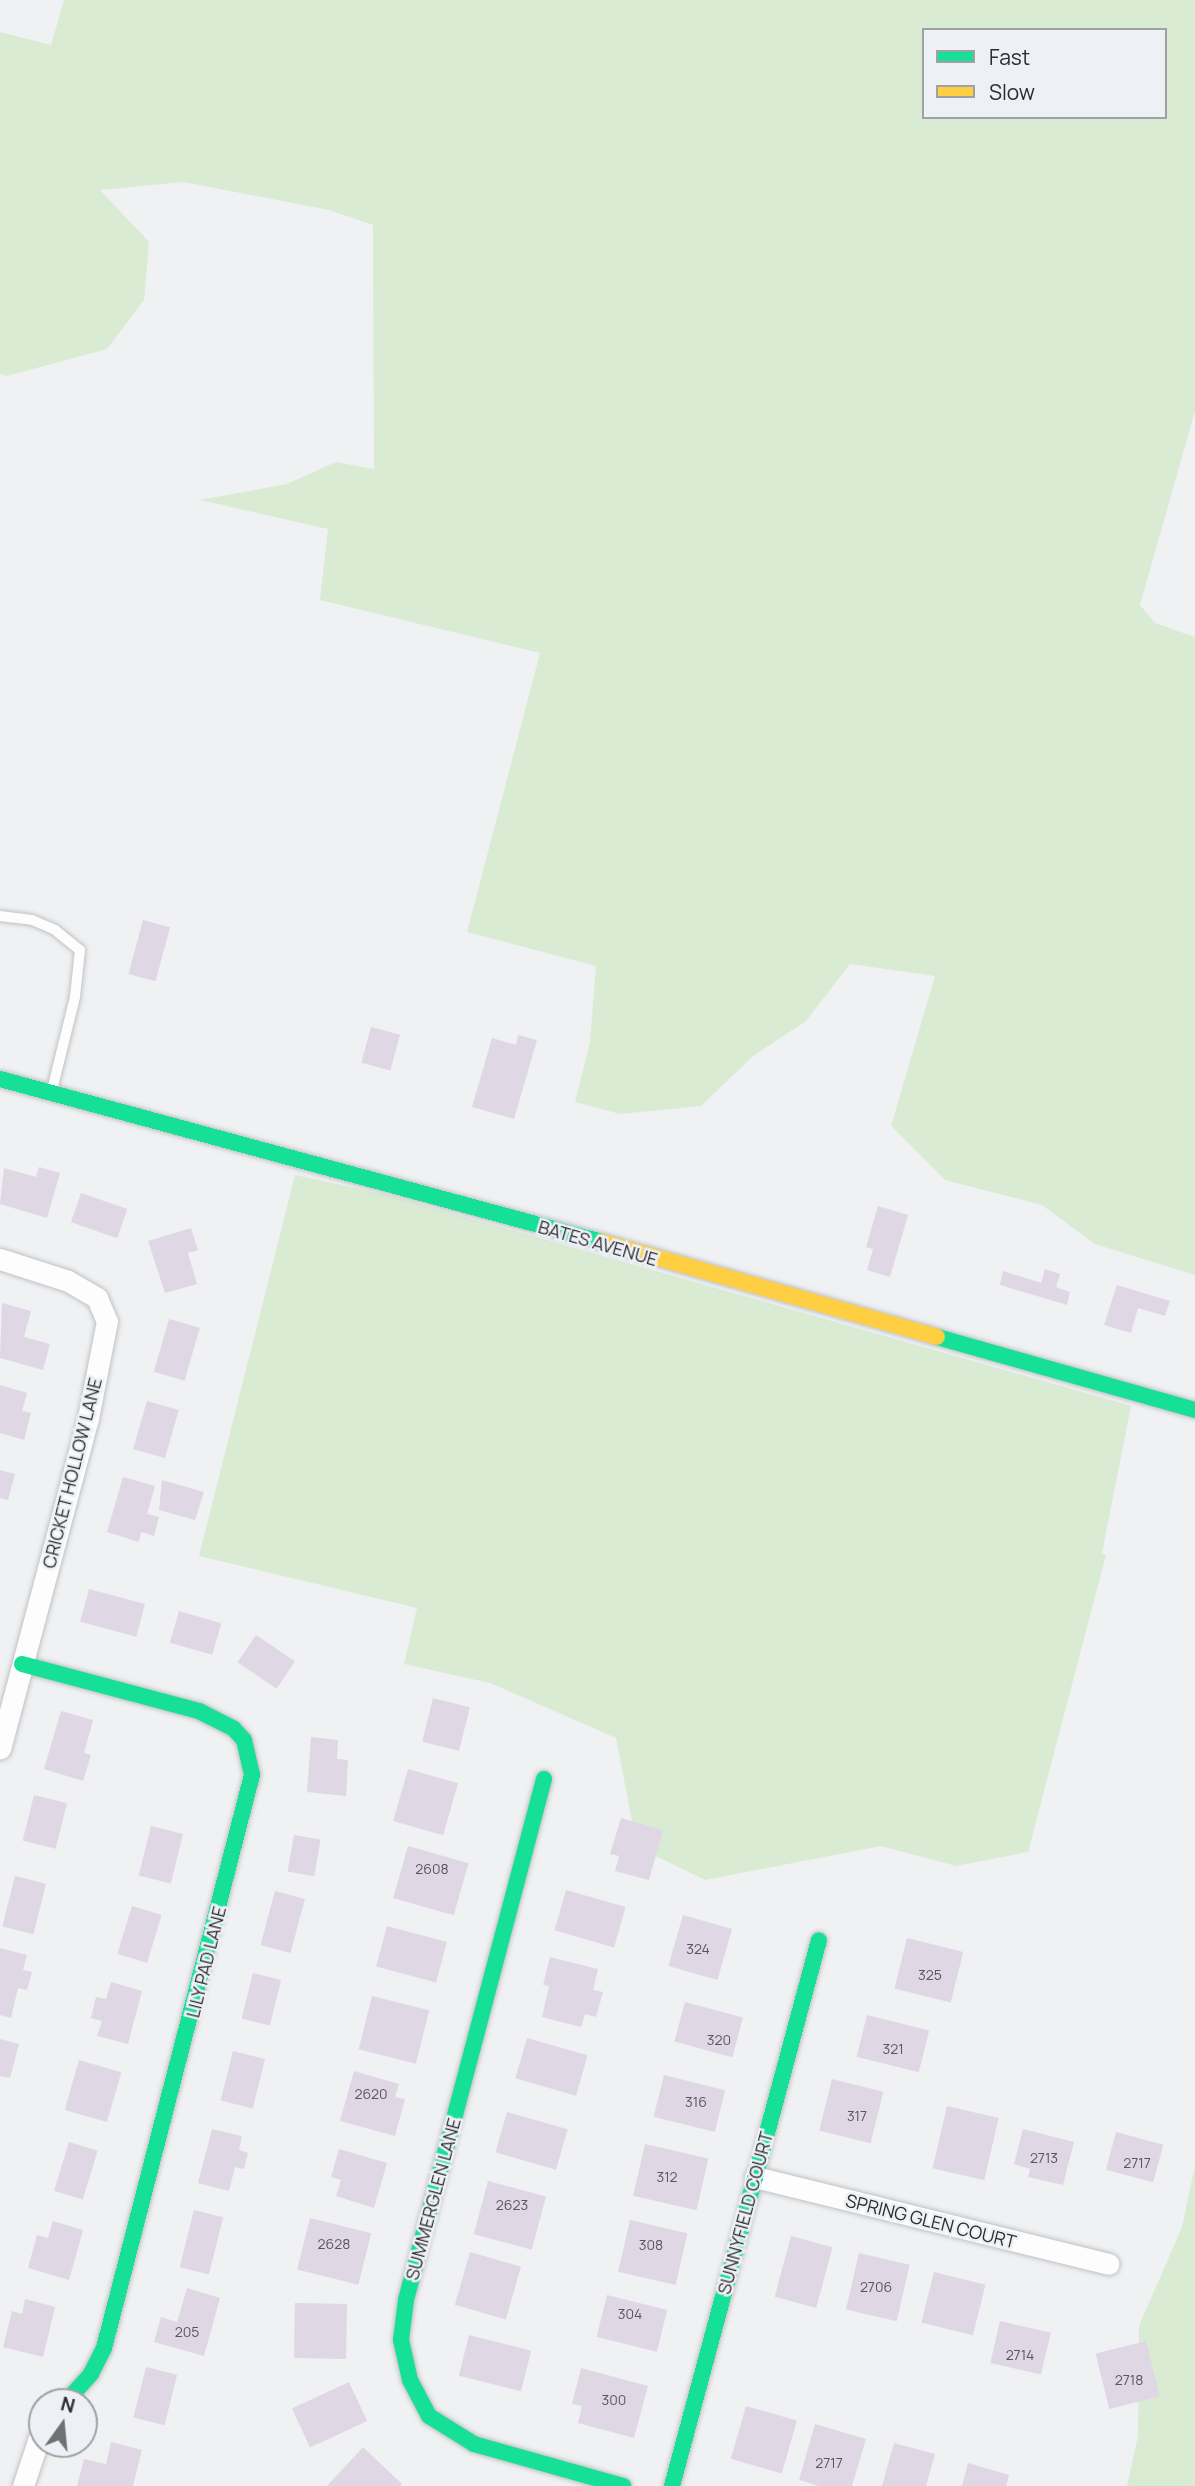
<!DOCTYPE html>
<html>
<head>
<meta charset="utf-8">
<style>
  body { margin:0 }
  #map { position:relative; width:1195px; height:2486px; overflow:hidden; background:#eff1f3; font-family:Manrope,sans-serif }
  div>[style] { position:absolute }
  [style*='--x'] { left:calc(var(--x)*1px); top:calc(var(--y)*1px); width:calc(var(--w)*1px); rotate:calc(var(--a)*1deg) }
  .green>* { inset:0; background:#daebd4 }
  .building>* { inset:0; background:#e0d7e4; transform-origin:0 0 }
  .roads { filter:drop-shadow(0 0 2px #c1c2c4) drop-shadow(0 0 2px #c1c2c4) }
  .lane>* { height:10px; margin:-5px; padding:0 5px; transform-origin:5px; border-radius:5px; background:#fdfdfd }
  .street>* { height:21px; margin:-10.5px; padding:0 10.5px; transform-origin:10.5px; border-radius:10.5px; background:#fdfdfd }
  .fast>* { height:16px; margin:-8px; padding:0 8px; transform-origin:8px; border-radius:8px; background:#16e098 }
  .slow>* { height:16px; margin:-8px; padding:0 8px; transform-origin:8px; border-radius:8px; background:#ffcf43 }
  span { translate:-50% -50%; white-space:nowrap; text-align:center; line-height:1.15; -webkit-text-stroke:5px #edf0f5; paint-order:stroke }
  .number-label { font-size:14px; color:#58575c }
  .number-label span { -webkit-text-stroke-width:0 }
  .street-label { font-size:18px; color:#2b2c2e }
  .legend { position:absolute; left:922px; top:28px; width:245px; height:91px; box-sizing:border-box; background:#edf0f5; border:2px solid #9fa2a5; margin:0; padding:9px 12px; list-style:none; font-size:21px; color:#2b2c2e }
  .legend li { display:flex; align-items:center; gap:14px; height:35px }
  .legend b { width:35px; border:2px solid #9fa2a5 }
  .north { position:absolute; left:28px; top:2388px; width:70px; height:70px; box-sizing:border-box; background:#edf0f5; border:2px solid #9fa2a5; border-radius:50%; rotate:15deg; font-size:19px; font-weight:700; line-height:28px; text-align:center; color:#2b2c2e }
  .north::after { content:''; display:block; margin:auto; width:24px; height:32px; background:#707173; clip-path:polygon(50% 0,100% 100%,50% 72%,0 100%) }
</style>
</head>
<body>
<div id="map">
  <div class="green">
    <div style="clip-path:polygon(evenodd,64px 0,1195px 0,1195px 411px,1140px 605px,1155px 623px,1195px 637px,1195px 1275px,1095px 1244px,1042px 1205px,945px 1180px,891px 1126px,935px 976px,850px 964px,806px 1021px,753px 1056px,701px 1106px,620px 1114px,575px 1102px,590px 1042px,596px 966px,467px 932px,540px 653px,320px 600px,328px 529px,200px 500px,287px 484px,336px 462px,374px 469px,373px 225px,329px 210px,184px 182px,100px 190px,149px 242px,144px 300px,107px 349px,7px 376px,0 374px,0 32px,51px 45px,64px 0,924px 30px,1165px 30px,1165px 117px,924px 117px,924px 30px)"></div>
    <div style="clip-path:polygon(295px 1175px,388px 1195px,1131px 1406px,1102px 1553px,1106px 1555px,1028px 1852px,956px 1866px,881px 1846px,705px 1880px,637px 1847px,616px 1738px,490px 1683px,404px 1664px,417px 1608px,199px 1556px)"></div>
    <div style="clip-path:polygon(1195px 2165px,1195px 2486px,1127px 2486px,1138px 2436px,1139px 2326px,1182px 2227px)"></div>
  </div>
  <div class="building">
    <div style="left:143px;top:920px;width:28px;height:56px;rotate:15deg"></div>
    <div style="left:371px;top:1027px;width:30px;height:37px;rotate:15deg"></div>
    <div style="clip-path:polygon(518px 1035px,537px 1040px,514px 1119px,472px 1107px,492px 1038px,516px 1045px)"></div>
    <div style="clip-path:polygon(39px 1167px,60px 1173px,47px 1218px,0 1204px,4px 1168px,36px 1177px)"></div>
    <div style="left:81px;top:1193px;width:49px;height:31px;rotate:19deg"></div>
    <div style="clip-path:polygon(878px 1206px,908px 1215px,890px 1277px,867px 1270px,873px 1249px,866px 1247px)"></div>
    <div style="clip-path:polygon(191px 1228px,198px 1250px,188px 1253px,197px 1284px,165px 1293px,148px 1241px)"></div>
    <div style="clip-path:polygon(1045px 1269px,1060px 1274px,1056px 1287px,1070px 1292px,1067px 1305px,1000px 1285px,1003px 1271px,1041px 1283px)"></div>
    <div style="clip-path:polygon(1117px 1285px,1170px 1301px,1165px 1316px,1138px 1308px,1131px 1333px,1104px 1325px)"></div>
    <div style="clip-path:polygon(2px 1303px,31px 1311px,24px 1337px,50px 1344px,43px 1370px,0 1358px)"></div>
    <div style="left:169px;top:1319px;width:32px;height:55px;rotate:16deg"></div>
    <div style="clip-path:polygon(0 1385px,27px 1393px,22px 1411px,31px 1413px,24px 1440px,0 1433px)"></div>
    <div style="left:147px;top:1401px;width:33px;height:50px;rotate:16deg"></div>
    <div style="clip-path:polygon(0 1470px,15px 1474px,8px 1500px,0 1498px)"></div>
    <div style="clip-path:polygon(123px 1477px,155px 1486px,147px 1514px,159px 1517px,154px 1536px,141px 1532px,139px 1542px,107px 1532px)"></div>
    <div style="clip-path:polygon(162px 1480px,204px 1492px,195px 1520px,159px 1510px)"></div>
    <div style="left:89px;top:1589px;width:58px;height:34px;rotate:15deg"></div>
    <div style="left:179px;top:1611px;width:44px;height:33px;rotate:16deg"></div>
    <div style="left:256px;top:1635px;width:47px;height:33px;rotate:34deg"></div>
    <div style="left:433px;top:1698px;width:38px;height:45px;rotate:14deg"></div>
    <div style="clip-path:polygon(61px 1711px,93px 1720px,84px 1753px,91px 1755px,83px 1781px,44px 1769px)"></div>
    <div style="clip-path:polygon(311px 1737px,338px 1740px,337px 1759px,348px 1760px,346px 1796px,307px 1792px)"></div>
    <div style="left:408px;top:1769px;width:52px;height:54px;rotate:16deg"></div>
    <div style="left:34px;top:1795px;width:34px;height:47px;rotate:14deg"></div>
    <div style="clip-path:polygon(621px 1818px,663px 1830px,649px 1880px,615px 1871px,619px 1856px,610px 1854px)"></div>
    <div style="left:151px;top:1826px;width:33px;height:51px;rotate:14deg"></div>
    <div style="left:294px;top:1835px;width:27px;height:37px;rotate:10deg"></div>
    <div style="left:408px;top:1846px;width:63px;height:54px;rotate:16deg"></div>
    <div style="left:15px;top:1876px;width:32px;height:52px;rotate:14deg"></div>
    <div style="left:566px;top:1890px;width:62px;height:42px;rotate:16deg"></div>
    <div style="left:275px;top:1891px;width:31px;height:56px;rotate:15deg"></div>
    <div style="left:132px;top:1906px;width:31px;height:50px;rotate:17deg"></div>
    <div style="left:683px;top:1915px;width:51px;height:53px;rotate:16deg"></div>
    <div style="left:387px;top:1926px;width:62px;height:42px;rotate:15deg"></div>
    <div style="left:907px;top:1938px;width:58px;height:52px;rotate:14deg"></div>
    <div style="clip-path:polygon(0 1948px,27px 1955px,23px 1970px,32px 1972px,27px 1990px,18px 1988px,11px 2018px,0 2015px)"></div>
    <div style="clip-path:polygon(550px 1957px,598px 1969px,593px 1990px,603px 1992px,596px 2017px,585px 2014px,581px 2027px,542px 2017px,549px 1986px,543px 1985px)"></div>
    <div style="left:253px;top:1973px;width:29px;height:47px;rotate:14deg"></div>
    <div style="clip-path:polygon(111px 1982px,142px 1991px,128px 2044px,97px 2036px,102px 2021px,91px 2018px,96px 1997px,106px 1999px)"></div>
    <div style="left:372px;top:1996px;width:59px;height:55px;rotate:14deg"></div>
    <div style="left:685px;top:2002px;width:60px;height:41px;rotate:15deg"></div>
    <div style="left:867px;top:2015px;width:64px;height:43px;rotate:14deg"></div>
    <div style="left:527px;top:2038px;width:63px;height:42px;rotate:16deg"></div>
    <div style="clip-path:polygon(0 2039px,19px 2044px,10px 2078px,0 2076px)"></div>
    <div style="left:233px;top:2051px;width:33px;height:51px;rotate:14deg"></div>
    <div style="left:79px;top:2060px;width:44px;height:52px;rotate:16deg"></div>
    <div style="clip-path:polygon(354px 2071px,399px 2084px,395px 2097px,405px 2099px,395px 2136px,340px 2121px)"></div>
    <div style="left:664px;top:2075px;width:63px;height:43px;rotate:14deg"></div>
    <div style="left:832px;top:2079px;width:53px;height:53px;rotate:14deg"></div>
    <div style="left:947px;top:2106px;width:53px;height:64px;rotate:13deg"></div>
    <div style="left:507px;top:2112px;width:63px;height:42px;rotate:16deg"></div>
    <div style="clip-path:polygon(212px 2129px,242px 2136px,239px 2150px,248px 2153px,244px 2169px,235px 2167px,229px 2191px,198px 2183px)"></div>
    <div style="clip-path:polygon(1023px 2129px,1074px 2142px,1063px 2185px,1028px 2177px,1030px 2169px,1014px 2164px)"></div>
    <div style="left:1116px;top:2132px;width:49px;height:39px;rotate:15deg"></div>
    <div style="left:69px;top:2142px;width:30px;height:51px;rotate:17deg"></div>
    <div style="left:645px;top:2144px;width:65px;height:53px;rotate:13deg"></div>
    <div style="clip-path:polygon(339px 2149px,387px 2163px,374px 2208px,336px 2196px,341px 2180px,331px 2177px)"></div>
    <div style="left:488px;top:2181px;width:60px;height:55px;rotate:15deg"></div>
    <div style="left:194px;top:2210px;width:30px;height:59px;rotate:14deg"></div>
    <div style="left:310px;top:2218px;width:63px;height:53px;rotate:14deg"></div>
    <div style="left:630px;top:2220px;width:59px;height:53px;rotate:13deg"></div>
    <div style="clip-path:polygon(53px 2221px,83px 2230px,69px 2280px,28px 2268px,37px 2235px,48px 2238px)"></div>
    <div style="left:791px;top:2236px;width:43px;height:63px;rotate:15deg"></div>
    <div style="left:470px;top:2252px;width:53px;height:55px;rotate:16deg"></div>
    <div style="left:859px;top:2253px;width:52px;height:58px;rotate:13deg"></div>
    <div style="left:934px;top:2272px;width:53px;height:52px;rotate:14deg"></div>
    <div style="clip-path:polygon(187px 2288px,220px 2298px,204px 2356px,154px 2342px,161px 2317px,177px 2322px)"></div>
    <div style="left:607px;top:2295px;width:62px;height:43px;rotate:14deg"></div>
    <div style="clip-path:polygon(25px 2299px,55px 2307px,43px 2357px,3px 2347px,12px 2311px,22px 2314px)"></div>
    <div style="left:295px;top:2303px;width:52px;height:55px;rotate:1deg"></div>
    <div style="left:1000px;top:2321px;width:52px;height:43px;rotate:13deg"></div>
    <div style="left:469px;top:2335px;width:64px;height:42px;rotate:14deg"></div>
    <div style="left:1146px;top:2341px;width:57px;height:52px;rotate:76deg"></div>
    <div style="left:146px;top:2367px;width:32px;height:52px;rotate:14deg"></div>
    <div style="clip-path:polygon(581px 2368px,648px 2386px,634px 2438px,578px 2423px,582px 2406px,572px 2404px)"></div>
    <div style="left:349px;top:2382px;width:43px;height:63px;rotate:65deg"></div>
    <div style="left:746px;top:2406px;width:53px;height:55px;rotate:16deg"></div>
    <div style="clip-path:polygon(815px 2424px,866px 2439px,852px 2486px,819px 2486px,799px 2480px)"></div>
    <div style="clip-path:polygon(111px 2442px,142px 2450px,133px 2486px,77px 2486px,84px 2459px,106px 2464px)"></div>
    <div style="clip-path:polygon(894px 2443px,935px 2454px,926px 2486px,882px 2486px)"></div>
    <div style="clip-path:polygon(363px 2447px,402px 2484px,400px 2486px,327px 2486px)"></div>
    <div style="clip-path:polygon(968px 2463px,1009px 2475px,1006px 2486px,962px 2486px)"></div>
  </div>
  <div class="roads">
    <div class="lane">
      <div style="--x:0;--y:916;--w:32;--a:7"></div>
      <div style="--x:32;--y:920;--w:25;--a:23"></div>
      <div style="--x:55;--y:930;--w:32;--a:39"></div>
      <div style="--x:80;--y:950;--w:47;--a:96.1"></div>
      <div style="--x:75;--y:997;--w:96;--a:103.9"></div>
    </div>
    <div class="street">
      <div style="--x:0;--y:1259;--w:71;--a:17.9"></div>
      <div style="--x:68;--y:1281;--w:34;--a:30"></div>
      <div style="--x:97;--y:1298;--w:25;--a:67"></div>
      <div style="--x:107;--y:1321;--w:99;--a:101.1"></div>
      <div style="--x:88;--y:1418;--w:342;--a:104.9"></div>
      <div style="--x:755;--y:2177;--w:364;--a:13.8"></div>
      <div style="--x:23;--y:2486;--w:60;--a:-71.6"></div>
    </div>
    <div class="fast">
      <div style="--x:0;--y:1079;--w:624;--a:15.15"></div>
      <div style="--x:937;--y:1337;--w:268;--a:15.8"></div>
      <div style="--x:22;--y:1664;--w:183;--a:14.9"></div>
      <div style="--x:199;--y:1711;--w:39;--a:27"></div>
      <div style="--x:234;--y:1729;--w:15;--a:48"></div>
      <div style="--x:244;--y:1740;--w:36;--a:77"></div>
      <div style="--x:252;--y:1775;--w:592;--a:104.48"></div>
      <div style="--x:104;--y:2348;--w:29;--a:117"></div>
      <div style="--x:91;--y:2374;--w:38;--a:132"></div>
      <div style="--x:544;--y:1779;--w:539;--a:104.84"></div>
      <div style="--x:406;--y:2300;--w:40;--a:97.1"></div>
      <div style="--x:401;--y:2340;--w:41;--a:77.3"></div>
      <div style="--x:410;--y:2380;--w:41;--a:62.2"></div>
      <div style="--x:429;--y:2416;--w:53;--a:31.9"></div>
      <div style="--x:474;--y:2444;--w:155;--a:15.7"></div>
      <div style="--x:672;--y:2486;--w:565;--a:-74.93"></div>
    </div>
    <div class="slow">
      <div style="--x:602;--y:1242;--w:348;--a:15.8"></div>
    </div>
  </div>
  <div class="number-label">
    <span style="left:432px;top:1869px">2608</span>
    <span style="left:698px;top:1949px">324</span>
    <span style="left:930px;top:1975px">325</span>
    <span style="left:719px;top:2040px">320</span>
    <span style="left:893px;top:2049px">321</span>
    <span style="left:371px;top:2094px">2620</span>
    <span style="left:696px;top:2102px">316</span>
    <span style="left:857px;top:2116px">317</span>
    <span style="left:1044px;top:2158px">2713</span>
    <span style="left:1137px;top:2163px">2717</span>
    <span style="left:667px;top:2177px">312</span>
    <span style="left:512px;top:2205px">2623</span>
    <span style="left:334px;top:2244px">2628</span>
    <span style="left:651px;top:2245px">308</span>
    <span style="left:876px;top:2287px">2706</span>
    <span style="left:630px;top:2314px">304</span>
    <span style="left:187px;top:2332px">205</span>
    <span style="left:1020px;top:2355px">2714</span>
    <span style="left:1129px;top:2380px">2718</span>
    <span style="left:614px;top:2400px">300</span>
    <span style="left:829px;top:2463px">2717</span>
  </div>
  <div class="street-label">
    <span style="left:598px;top:1243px;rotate:16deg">BATES AVENUE</span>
    <span style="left:72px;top:1473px;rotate:-76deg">CRICKET HOLLOW LANE</span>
    <span style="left:206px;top:1962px;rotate:-76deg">LILY PAD LANE</span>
    <span style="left:433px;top:2199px;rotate:-75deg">SUMMERGLEN LANE</span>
    <span style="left:745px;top:2213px;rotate:-75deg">SUNNYFIELD COURT</span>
    <span style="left:931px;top:2221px;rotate:14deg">SPRING GLEN COURT</span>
  </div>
  <ul class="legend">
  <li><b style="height:9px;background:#16e098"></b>Fast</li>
  <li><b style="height:9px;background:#ffcf43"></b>Slow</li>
  </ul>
  <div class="north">N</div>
</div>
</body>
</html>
